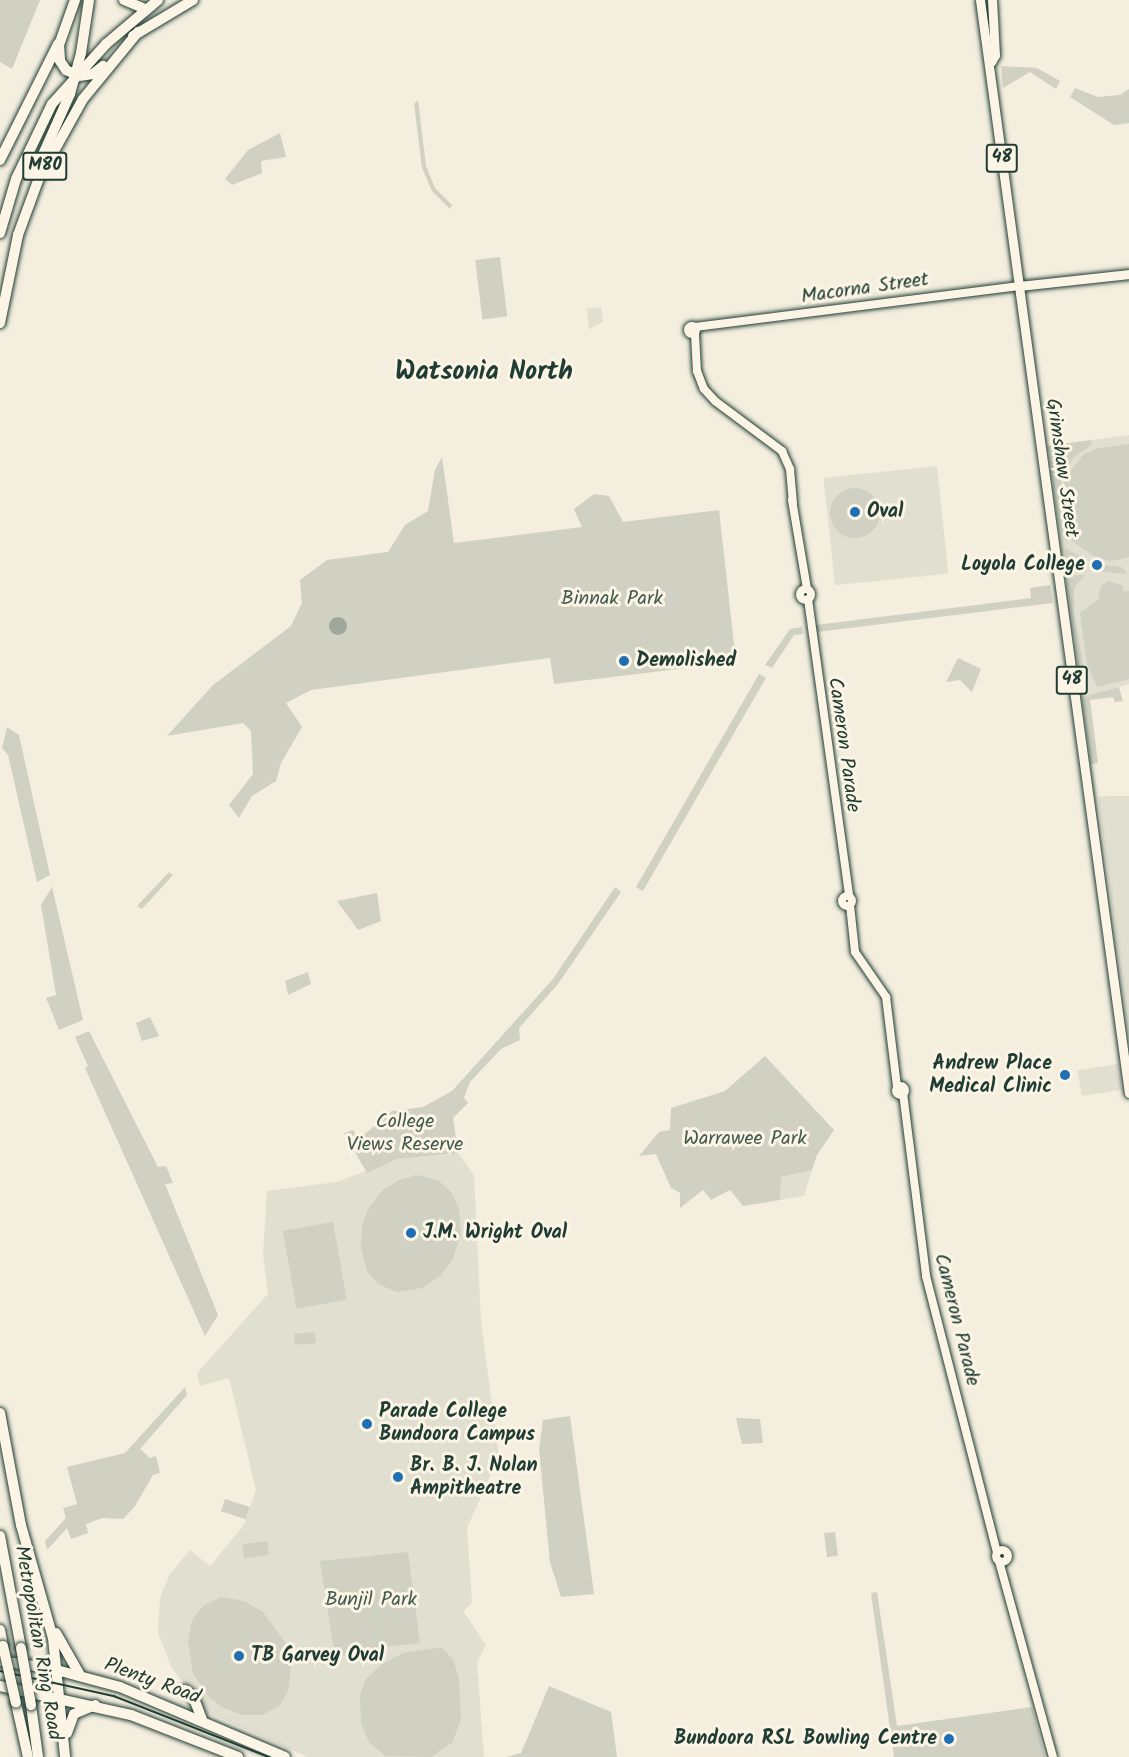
<!DOCTYPE html>
<html>
<head>
<meta charset="utf-8">
<style>
  body { margin:0 }
  #map { position:relative; width:1129px; height:1757px; overflow:hidden; background:#f3eede; font-family:Kalam,sans-serif }
  div>[style] { position:absolute }
  [style*='--x'] { left:calc(var(--x)*1px); top:calc(var(--y)*1px); width:calc(var(--w)*1px); rotate:calc(var(--a)*1deg) }
  .built>* { inset:0; background:#e1dfd0; transform-origin:0 0 }
  .green>* { inset:0; background:#d0d1c2; transform-origin:0 0 }
  .round { border-radius:50% }
  .water>* { inset:0; background:#a0a89b }
  .roads { filter:drop-shadow(0 0 2px #1f3d34) drop-shadow(0 0 2px #1f3d34) }
  .minor>* { height:8px; margin:-4px; padding:0 4px; transform-origin:4px; border-radius:4px; background:#fcf5e5 }
  .minor>.ring { margin:-4px; padding:0; box-sizing:content-box; background:none; border:8px solid #fcf5e5; border-radius:50% }
  .major>* { height:9px; margin:-4.5px; padding:0 4.5px; transform-origin:4.5px; border-radius:4.5px; background:#fcf5e5 }
  .highway>* { height:10px; margin:-5px; padding:0 5px; transform-origin:5px; border-radius:5px; background:#fcf5e5 }
  .tram>* { height:1.5px; margin:-0.75px; padding:0 0.75px; transform-origin:0.75px; border-radius:0.75px; background:#1f3d34 }
  .bridges { filter:drop-shadow(0 0 2px #1f3d34) drop-shadow(0 0 2px #1f3d34) }
  .highway-bridge>* { height:10px; margin:-5px; padding:0 5px; transform-origin:5px; border-radius:5px; background:#fcf5e5 }
  .dots>* { width:16px; height:16px; translate:-50% -50%; box-sizing:border-box; border:3px solid #fcf5e5; border-radius:50% }
  span { translate:-50% -50%; white-space:nowrap; text-align:center; line-height:1.15; -webkit-text-stroke:6px #fcf5e5; paint-order:stroke }
  .shield-label span { padding:2px 4px; background:#fcf5e5; border:2px solid; border-radius:4px; -webkit-text-stroke-width:0 }
  .shield-label { font-size:18px; color:#1f3d34; font-weight:700 }
  .street-label { font-size:20px; color:#1f3d34 }
  .poi-label { font-size:20px; color:#1f3d34; font-weight:700 }
  .left { translate:0 -50%; text-align:left }
  .right { translate:-100% -50%; text-align:right }
  .park-label { font-size:20px; color:#425b50 }
  .district-label { font-size:26px; color:#1f3d34; font-weight:700 }
</style>
</head>
<body>
<div id="map">
  <div class="built">
    <div style="clip-path:polygon(601px 307px,603px 322px,589px 329px,587px 309px)"></div>
    <div style="clip-path:polygon(1129px 435px,1129px 684px,1082px 697px,1048px 446px)"></div>
    <div style="left:937px;top:466px;width:108px;height:114px;rotate:84deg"></div>
    <div style="clip-path:polygon(1108px 796px,1129px 796px,1129px 1039px,1098px 797px)"></div>
    <div style="left:1118px;top:1064px;width:26px;height:41px;rotate:81deg"></div>
    <div style="clip-path:polygon(458px 1153px,474px 1175px,481px 1322px,499px 1456px,467px 1528px,472px 1603px,463px 1611px,486px 1645px,477px 1662px,484px 1757px,308px 1757px,204px 1711px,171px 1666px,158px 1633px,160px 1598px,170px 1574px,190px 1550px,210px 1566px,244px 1525px,256px 1490px,229px 1378px,200px 1386px,197px 1373px,268px 1294px,263px 1255px,267px 1191px,337px 1182px,397px 1159px)"></div>
    <div style="clip-path:polygon(812px 1170px,804px 1196px,780px 1200px,781px 1177px)"></div>
  </div>
  <div class="green">
    <div style="clip-path:polygon(0 0,40px 0,12px 69px,0 62px)"></div>
    <div style="clip-path:polygon(1001px 66px,1037px 68px,1060px 81px,1056px 89px,1030px 72px,1003px 88px)"></div>
    <div style="clip-path:polygon(1075px 88px,1098px 97px,1120px 95px,1129px 89px,1129px 123px,1114px 125px,1070px 97px)"></div>
    <div style="clip-path:polygon(418px 100px,426px 166px,435px 188px,452px 205px,450px 209px,432px 191px,422px 168px,414px 104px)"></div>
    <div style="clip-path:polygon(280px 133px,286px 157px,261px 161px,262px 173px,232px 185px,225px 179px,248px 150px)"></div>
    <div style="left:500px;top:257px;width:60px;height:25px;rotate:83deg"></div>
    <div style="clip-path:polygon(1091px 440px,1092px 445px,1075px 456px,1061px 476px,1061px 512px,1069px 540px,1064px 539px,1059px 527px,1048px 446px)"></div>
    <div style="clip-path:polygon(1129px 444px,1129px 557px,1111px 561px,1096px 558px,1072px 541px,1062px 504px,1065px 478px,1083px 455px,1095px 449px)"></div>
    <div style="clip-path:polygon(442px 457px,454px 543px,582px 527px,574px 509px,594px 494px,609px 496px,623px 522px,719px 510px,736px 662px,554px 684px,550px 658px,311px 690px,286px 703px,302px 727px,281px 763px,276px 781px,252px 796px,239px 818px,229px 805px,253px 774px,251px 731px,243px 723px,167px 736px,213px 685px,291px 626px,302px 603px,300px 580px,327px 560px,388px 552px,405px 525px,428px 511px,435px 470px)"></div>
    <div class="round" style="left:830px;top:488px;width:50px;height:50px"></div>
    <div style="clip-path:polygon(1065px 548px,1085px 559px,1086px 572px,1068px 572px,1065px 568px)"></div>
    <div style="clip-path:polygon(1095px 564px,1122px 567px,1127px 574px,1095px 571px)"></div>
    <div style="clip-path:polygon(1070px 575px,1085px 575px,1074px 588px,1074px 613px,1087px 687px,1081px 684px,1067px 581px)"></div>
    <div style="clip-path:polygon(1108px 581px,1122px 585px,1124px 592px,1129px 591px,1129px 679px,1097px 687px,1087px 664px,1080px 613px,1098px 600px,1101px 586px)"></div>
    <div style="clip-path:polygon(1050px 585px,1053px 603px,817px 632px,816px 625px,1031px 598px,1030px 588px)"></div>
    <div style="clip-path:polygon(802px 627px,803px 634px,794px 635px,772px 668px,765px 665px,790px 629px)"></div>
    <div style="clip-path:polygon(958px 658px,981px 669px,972px 692px,960px 680px,946px 682px)"></div>
    <div style="left:759px;top:674px;width:8px;height:246px;rotate:30deg"></div>
    <div style="clip-path:polygon(1119px 687px,1123px 701px,1115px 702px,1113px 697px,1090px 700px,1098px 763px,1091px 764px,1082px 697px)"></div>
    <div style="clip-path:polygon(7px 727px,19px 735px,50px 875px,37px 882px,8px 755px,2px 748px)"></div>
    <div style="clip-path:polygon(169px 872px,173px 875px,142px 909px,137px 906px)"></div>
    <div style="clip-path:polygon(52px 887px,83px 1020px,59px 1030px,46px 998px,56px 995px,41px 905px)"></div>
    <div style="clip-path:polygon(615px 887px,621px 892px,558px 984px,519px 1028px,520px 1040px,501px 1049px,470px 1082px,464px 1098px,468px 1103px,453px 1118px,458px 1153px,397px 1159px,367px 1173px,344px 1133px,353px 1130px,359px 1139px,392px 1111px,423px 1107px,452px 1091px,553px 979px)"></div>
    <div style="clip-path:polygon(377px 893px,381px 921px,358px 930px,337px 901px)"></div>
    <div style="clip-path:polygon(308px 972px,311px 984px,288px 995px,285px 981px)"></div>
    <div style="clip-path:polygon(150px 1017px,159px 1036px,142px 1041px,136px 1023px)"></div>
    <div style="clip-path:polygon(89px 1031px,158px 1167px,166px 1166px,173px 1183px,165px 1184px,218px 1315px,205px 1336px,85px 1068px,88px 1066px,75px 1037px)"></div>
    <div style="clip-path:polygon(765px 1056px,834px 1130px,817px 1155px,812px 1170px,781px 1177px,780px 1200px,743px 1206px,730px 1190px,711px 1200px,703px 1190px,680px 1208px,680px 1193px,671px 1188px,656px 1154px,639px 1156px,659px 1132px,670px 1130px,671px 1108px,725px 1091px)"></div>
    <div style="clip-path:polygon(417px 1175px,438px 1180px,451px 1192px,459px 1209px,461px 1235px,452px 1260px,440px 1276px,422px 1288px,397px 1292px,378px 1284px,367px 1271px,361px 1247px,362px 1226px,369px 1207px,383px 1190px,399px 1180px)"></div>
    <div style="left:333px;top:1222px;width:79px;height:51px;rotate:80deg"></div>
    <div style="left:315px;top:1332px;width:11px;height:21px;rotate:85deg"></div>
    <div style="clip-path:polygon(185px 1387px,187px 1395px,140px 1449px,150px 1458px,156px 1456px,160px 1473px,153px 1475px,135px 1506px,123px 1519px,102px 1518px,86px 1524px,88px 1533px,71px 1539px,67px 1528px,47px 1550px,45px 1541px,66px 1518px,63px 1508px,77px 1504px,67px 1467px,125px 1453px)"></div>
    <div style="clip-path:polygon(570px 1416px,594px 1594px,561px 1597px,550px 1562px,539px 1449px,543px 1420px)"></div>
    <div style="clip-path:polygon(736px 1418px,760px 1419px,763px 1443px,742px 1444px)"></div>
    <div style="left:225px;top:1499px;width:26px;height:13px;rotate:18deg"></div>
    <div style="left:835px;top:1532px;width:24px;height:11px;rotate:83deg"></div>
    <div style="left:267px;top:1541px;width:14px;height:25px;rotate:82deg"></div>
    <div style="clip-path:polygon(408px 1552px,420px 1643px,356px 1650px,356px 1654px,342px 1656px,341px 1649px,334px 1650px,320px 1561px)"></div>
    <div style="clip-path:polygon(877px 1592px,897px 1726px,1032px 1707px,1045px 1757px,894px 1757px,871px 1593px)"></div>
    <div style="clip-path:polygon(222px 1597px,244px 1601px,263px 1612px,287px 1645px,291px 1669px,288px 1691px,280px 1705px,263px 1715px,242px 1715px,222px 1707px,208px 1696px,193px 1674px,188px 1642px,192px 1620px,204px 1605px)"></div>
    <div style="clip-path:polygon(441px 1647px,453px 1659px,459px 1678px,461px 1719px,452px 1743px,431px 1757px,385px 1756px,369px 1742px,361px 1724px,360px 1695px,366px 1679px,382px 1664px,403px 1653px)"></div>
    <div style="clip-path:polygon(549px 1686px,611px 1712px,617px 1757px,506px 1757px,521px 1753px)"></div>
  </div>
  <div class="water">
    <div class="round" style="left:329px;top:617px;width:18px;height:18px"></div>
  </div>
  <div class="roads">
    <div class="minor">
      <div class="ring" style="left:688px;top:326px;width:0;height:0"></div>
      <div style="--x:695;--y:327;--w:327;--a:-7.2"></div>
      <div style="--x:695;--y:334;--w:37;--a:87"></div>
      <div style="--x:697;--y:371;--w:19;--a:69"></div>
      <div style="--x:704;--y:389;--w:16;--a:47"></div>
      <div style="--x:715;--y:401;--w:84;--a:36.7"></div>
      <div style="--x:782;--y:451;--w:20;--a:66"></div>
      <div style="--x:790;--y:469;--w:34;--a:85"></div>
      <div style="--x:792;--y:500;--w:90;--a:80.4"></div>
      <div class="ring" style="left:799.5px;top:588.5px;width:3px;height:3px"></div>
      <div style="--x:808;--y:599;--w:300;--a:82.1"></div>
      <div class="ring" style="left:842px;top:896px;width:2px;height:2px"></div>
      <div style="--x:850;--y:905;--w:47;--a:83.9"></div>
      <div style="--x:855;--y:952;--w:55;--a:55.4"></div>
      <div style="--x:886;--y:997;--w:90;--a:83"></div>
      <div class="ring" style="left:895.5px;top:1085.5px;width:1px;height:1px"></div>
      <div style="--x:903;--y:1093;--w:184;--a:82.8"></div>
      <div style="--x:926;--y:1276;--w:285;--a:75.6"></div>
      <div class="ring" style="left:996px;top:1550px;width:4px;height:4px"></div>
      <div style="--x:999;--y:1561;--w:203;--a:74.6"></div>
    </div>
    <div class="major">
      <div style="--x:980;--y:0;--w:1103;--a:82.24"></div>
      <div style="--x:991;--y:62;--w:8;--a:-60"></div>
      <div style="--x:995;--y:55;--w:55;--a:-93.1"></div>
      <div style="--x:1019;--y:286;--w:111;--a:-6.2"></div>
    </div>
    <div class="highway">
      <div style="--x:75;--y:0;--w:48;--a:109.6"></div>
      <div style="--x:59;--y:45;--w:16;--a:86"></div>
      <div style="--x:60;--y:61;--w:11;--a:56"></div>
      <div style="--x:66;--y:70;--w:14;--a:25"></div>
      <div style="--x:79;--y:76;--w:14;--a:-8"></div>
      <div style="--x:93;--y:74;--w:13;--a:-39"></div>
      <div style="--x:124;--y:0;--w:23;--a:23"></div>
      <div style="--x:133;--y:36;--w:70;--a:-31"></div>
      <div style="--x:0;--y:160;--w:130;--a:-63.4"></div>
      <div style="--x:37;--y:168;--w:81;--a:-66"></div>
      <div style="--x:70;--y:94;--w:42;--a:-75"></div>
      <div style="--x:81;--y:53;--w:54;--a:-81.4"></div>
      <div style="--x:0;--y:233;--w:56;--a:-73.5"></div>
      <div style="--x:16;--y:179;--w:83;--a:-64.4"></div>
      <div style="--x:52;--y:104;--w:81;--a:-48"></div>
      <div style="--x:106;--y:44;--w:68;--a:-40.2"></div>
      <div style="--x:0;--y:323;--w:90;--a:-78.4"></div>
      <div style="--x:18;--y:235;--w:61;--a:-69.8"></div>
      <div style="--x:39;--y:178;--w:90;--a:-60.9"></div>
      <div style="--x:83;--y:99;--w:87;--a:-50.6"></div>
      <div style="--x:0;--y:1413;--w:114;--a:79.4"></div>
      <div style="--x:21;--y:1525;--w:117;--a:74.2"></div>
      <div style="--x:53;--y:1638;--w:120;--a:84.2"></div>
      <div style="--x:0;--y:1536;--w:114;--a:79.4"></div>
      <div style="--x:0;--y:1630;--w:16;--a:79"></div>
      <div style="--x:56;--y:1633;--w:48;--a:60.3"></div>
      <div style="--x:0;--y:1661;--w:49;--a:8.1"></div>
      <div style="--x:49;--y:1668;--w:73;--a:15"></div>
      <div style="--x:120;--y:1687;--w:179;--a:23"></div>
      <div style="--x:0;--y:1686;--w:134;--a:12.5"></div>
      <div style="--x:131;--y:1715;--w:115;--a:21.4"></div>
      <div style="--x:185;--y:1690;--w:10;--a:37"></div>
      <div style="--x:193;--y:1696;--w:26;--a:69"></div>
      <div style="--x:16;--y:1703;--w:55;--a:77.5"></div>
      <div style="--x:31;--y:1705;--w:52;--a:82.3"></div>
      <div style="--x:67;--y:1733;--w:20;--a:-70"></div>
      <div style="--x:74;--y:1714;--w:23;--a:-23"></div>
    </div>
  </div>
  <div class="tram">
    <div style="--x:0;--y:1671;--w:117;--a:12.4"></div>
    <div style="--x:114;--y:1696;--w:167;--a:21.5"></div>
  </div>
  <div class="bridges">
    <div class="highway-bridge">
      <div style="--x:3;--y:1646;--w:58;--a:77.2"></div>
      <div style="--x:21;--y:1648;--w:58;--a:80"></div>
    </div>
  </div>
  <div class="dots">
    <div style="left:855px;top:512px;background:#1f6fb2"></div>
    <div style="left:1097px;top:565px;background:#1f6fb2"></div>
    <div style="left:624px;top:661px;background:#1f6fb2"></div>
    <div style="left:1065px;top:1075px;background:#1f6fb2"></div>
    <div style="left:411px;top:1233px;background:#1f6fb2"></div>
    <div style="left:367px;top:1424px;background:#1f6fb2"></div>
    <div style="left:398px;top:1477px;background:#1f6fb2"></div>
    <div style="left:239px;top:1656px;background:#1f6fb2"></div>
    <div style="left:949px;top:1739px;background:#1f6fb2"></div>
  </div>
  <div class="shield-label">
    <span style="left:1002px;top:158px">48</span>
    <span style="left:45px;top:166px">M80</span>
    <span style="left:1072px;top:680px">48</span>
  </div>
  <div class="street-label">
    <span style="left:865px;top:289px;rotate:-8deg">Macorna Street</span>
    <span style="left:1061px;top:468px;rotate:82deg">Grimshaw Street</span>
    <span style="left:843px;top:745px;rotate:82deg">Cameron Parade</span>
    <span style="left:956px;top:1320px;rotate:76deg">Cameron Parade</span>
    <span style="left:37px;top:1643px;rotate:80deg">Metropolitan Ring Road</span>
    <span style="left:152px;top:1682px;rotate:20deg">Plenty Road</span>
  </div>
  <div class="poi-label">
    <span class="left" style="left:867px;top:512px">Oval</span>
    <span class="right" style="left:1085px;top:565px">Loyola College</span>
    <span class="left" style="left:636px;top:661px">Demolished</span>
    <span class="right" style="left:1052px;top:1076px">Andrew Place<br>Medical Clinic</span>
    <span class="left" style="left:423px;top:1233px">J.M. Wright Oval</span>
    <span class="left" style="left:379px;top:1424px">Parade College<br>Bundoora Campus</span>
    <span class="left" style="left:410px;top:1478px">Br. B. J. Nolan<br>Ampitheatre</span>
    <span class="left" style="left:251px;top:1656px">TB Garvey Oval</span>
    <span class="right" style="left:937px;top:1739px">Bundoora RSL Bowling Centre</span>
  </div>
  <div class="park-label">
    <span style="left:612px;top:599px">Binnak Park</span>
    <span style="left:405px;top:1134px">College<br>Views Reserve</span>
    <span style="left:745px;top:1139px">Warrawee Park</span>
    <span style="left:371px;top:1600px">Bunjil Park</span>
  </div>
  <div class="district-label">
    <span style="left:484px;top:373px">Watsonia North</span>
  </div>
</div>
</body>
</html>
